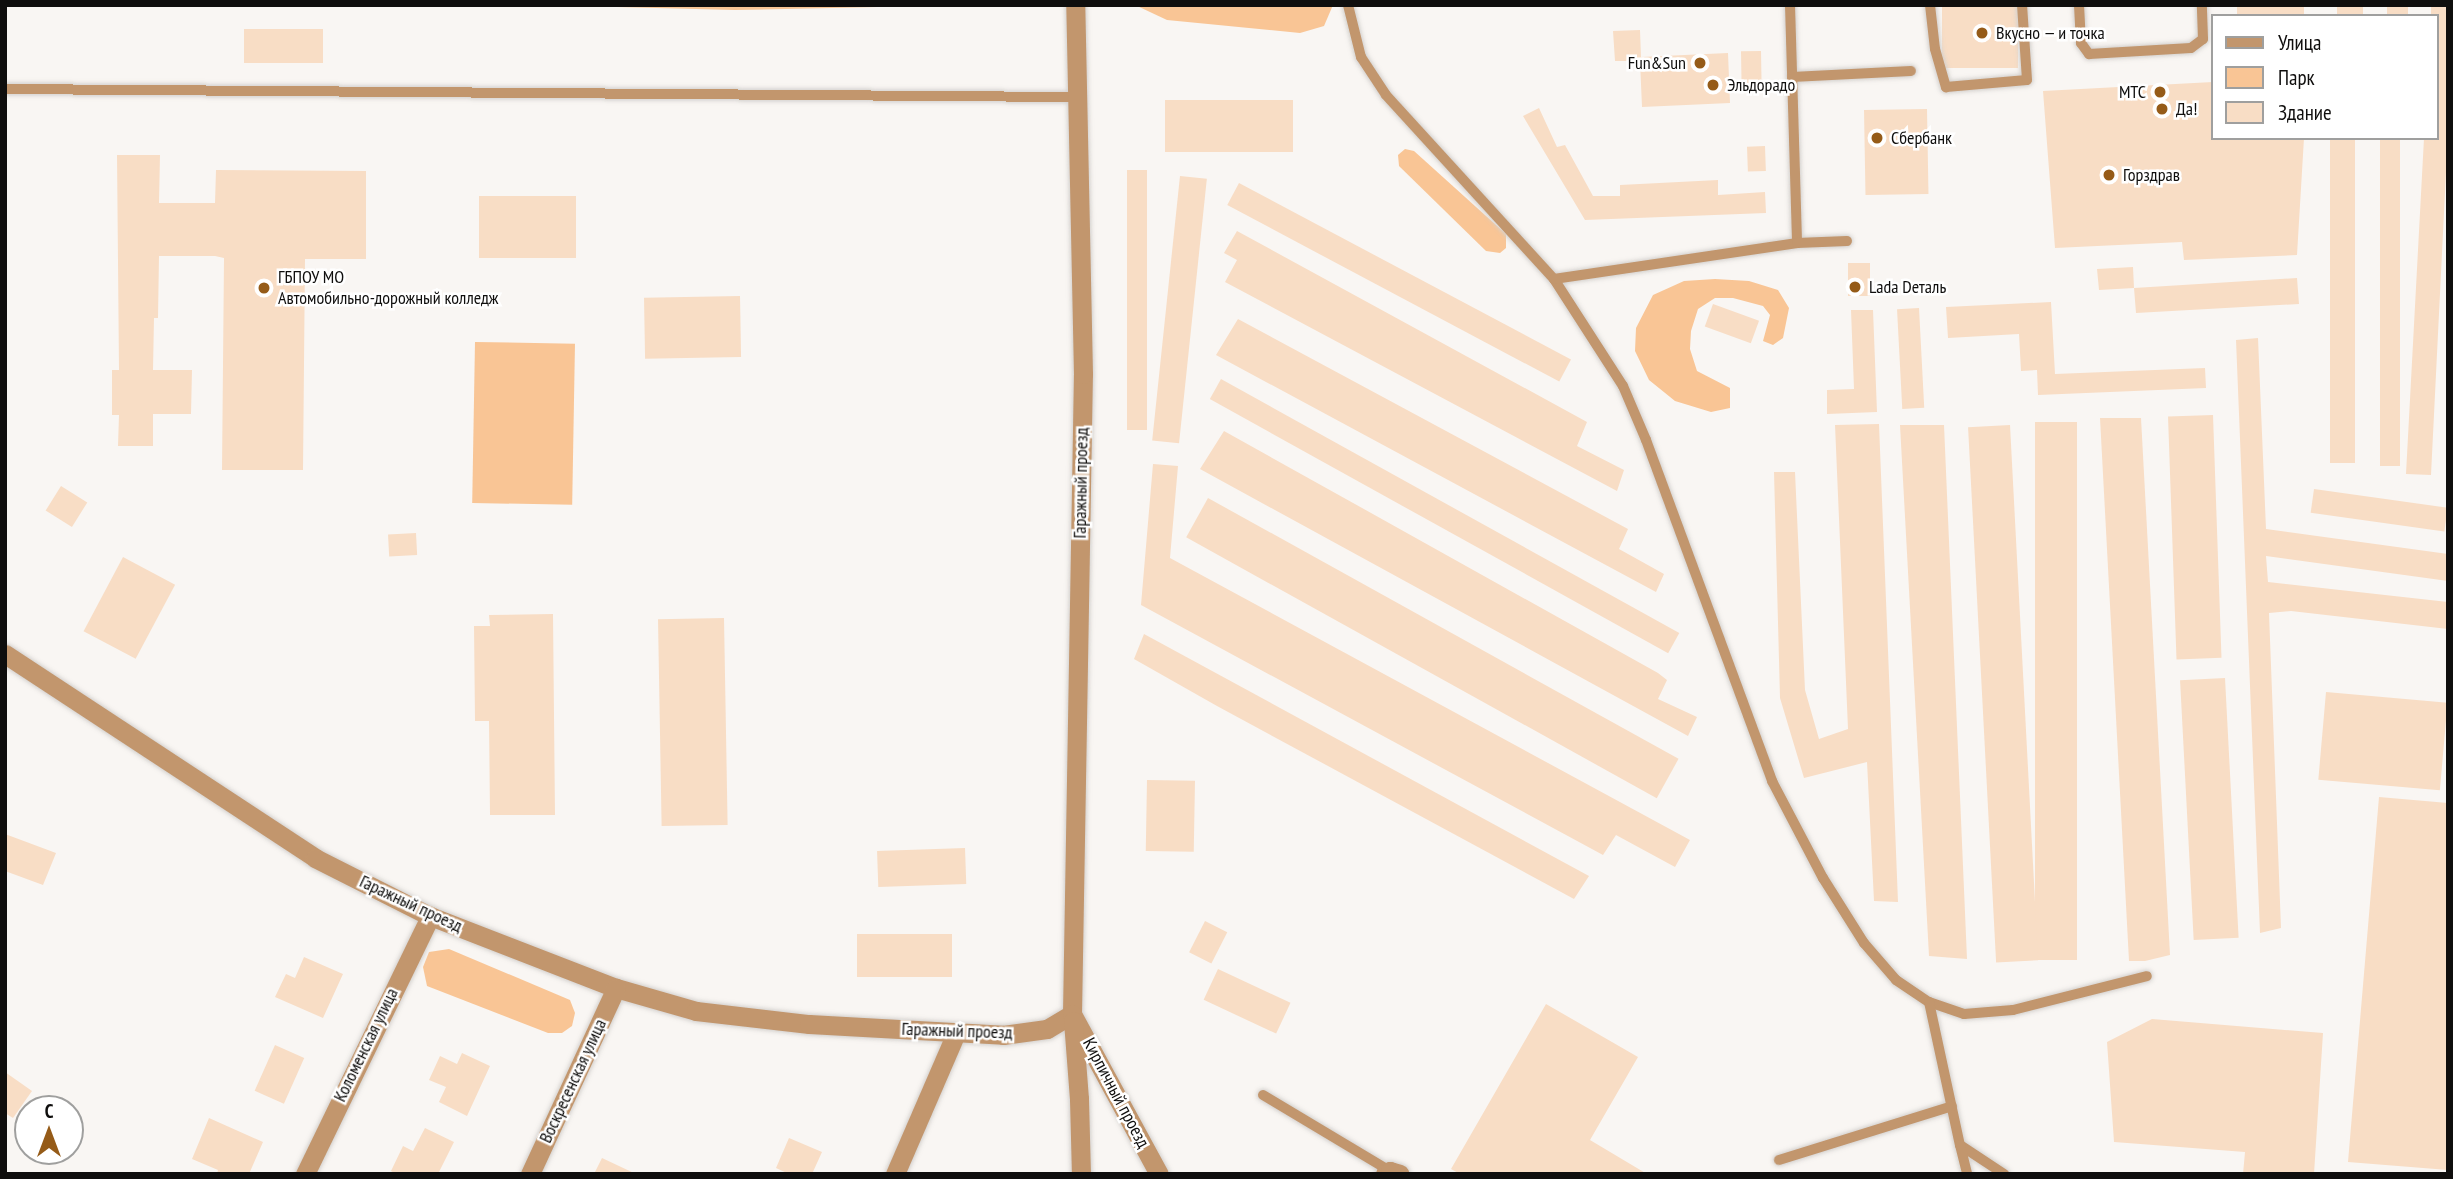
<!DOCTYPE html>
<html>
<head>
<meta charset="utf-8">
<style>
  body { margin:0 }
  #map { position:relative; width:2453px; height:1179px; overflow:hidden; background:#f9f6f3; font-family:"PT Sans Narrow",sans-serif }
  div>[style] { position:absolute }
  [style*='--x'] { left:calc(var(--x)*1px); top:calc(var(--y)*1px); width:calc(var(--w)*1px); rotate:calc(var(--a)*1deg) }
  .green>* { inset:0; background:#f9c595; transform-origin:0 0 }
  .building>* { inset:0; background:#f8ddc5; transform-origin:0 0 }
  .roads { filter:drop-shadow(0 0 2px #d4d1ce) drop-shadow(0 0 2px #d4d1ce) }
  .service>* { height:10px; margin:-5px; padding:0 5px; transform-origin:5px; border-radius:5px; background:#c2966d }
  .minor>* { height:19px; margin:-9.5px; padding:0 9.5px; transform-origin:9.5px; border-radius:9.5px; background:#c2966d }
  .dots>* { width:19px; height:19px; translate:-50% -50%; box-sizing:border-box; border:4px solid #fff; border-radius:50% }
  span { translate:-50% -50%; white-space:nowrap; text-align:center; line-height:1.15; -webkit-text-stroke:5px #fff; paint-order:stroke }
  .poi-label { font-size:18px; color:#0f0e0d }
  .left { translate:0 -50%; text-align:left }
  .right { translate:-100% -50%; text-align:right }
  .street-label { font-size:18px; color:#0f0e0d }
  .frame { position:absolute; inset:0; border:7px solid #0f0e0d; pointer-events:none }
  .legend { position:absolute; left:2211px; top:14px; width:228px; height:126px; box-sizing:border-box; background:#fff; border:2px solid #9f9f9e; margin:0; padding:9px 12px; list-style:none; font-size:21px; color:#0f0e0d }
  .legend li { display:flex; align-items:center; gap:14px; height:35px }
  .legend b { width:35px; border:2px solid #9f9f9e }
  .north { position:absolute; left:14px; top:1095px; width:70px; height:70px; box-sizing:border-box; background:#fff; border:2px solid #9f9f9e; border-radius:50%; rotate:0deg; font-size:19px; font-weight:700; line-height:28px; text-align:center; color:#0f0e0d }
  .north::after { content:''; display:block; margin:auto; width:24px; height:32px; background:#955b18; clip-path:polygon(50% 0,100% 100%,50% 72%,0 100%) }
</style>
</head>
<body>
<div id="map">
  <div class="green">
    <div style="clip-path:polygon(538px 5px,970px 5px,735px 10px)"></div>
    <div style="clip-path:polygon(1135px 5px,1333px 5px,1324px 26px,1300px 33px,1167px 20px)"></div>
    <div style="clip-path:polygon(1405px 149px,1414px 151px,1506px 234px,1506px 248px,1500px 253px,1486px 251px,1399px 166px,1398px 155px)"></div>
    <div style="clip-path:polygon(1715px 279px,1749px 281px,1778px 290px,1789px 308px,1783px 338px,1773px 345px,1763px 341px,1770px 315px,1763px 306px,1733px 298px,1715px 298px,1698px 309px,1691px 331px,1690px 349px,1697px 371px,1730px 388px,1730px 408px,1711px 412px,1675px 401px,1649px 380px,1635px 351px,1636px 328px,1653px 295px,1684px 281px)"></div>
    <div style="left:475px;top:342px;width:100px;height:161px;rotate:1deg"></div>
    <div style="clip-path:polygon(449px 949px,570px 1000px,575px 1013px,572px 1026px,562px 1033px,548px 1033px,427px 986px,423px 967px,429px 952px)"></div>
  </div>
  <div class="building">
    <div style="left:1942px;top:5px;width:76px;height:63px"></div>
    <div style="left:2237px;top:5px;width:67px;height:11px"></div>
    <div style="left:2337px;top:5px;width:26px;height:11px"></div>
    <div style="left:2387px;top:5px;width:21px;height:11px"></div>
    <div style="clip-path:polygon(2431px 5px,2448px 5px,2448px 132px,2431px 475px,2406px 474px,2424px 138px,2437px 138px,2437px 16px,2431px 16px)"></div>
    <div style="left:323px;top:29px;width:34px;height:79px;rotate:90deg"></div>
    <div style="clip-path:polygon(1640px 30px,1641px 57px,1728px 53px,1730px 103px,1642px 107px,1640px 61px,1615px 61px,1613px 31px)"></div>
    <div style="left:1761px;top:51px;width:42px;height:20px;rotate:89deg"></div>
    <div style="clip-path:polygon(2213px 82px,2213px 138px,2304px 138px,2297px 255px,2184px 260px,2182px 242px,2055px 248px,2043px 91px)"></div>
    <div style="left:1165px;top:100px;width:128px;height:52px"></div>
    <div style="clip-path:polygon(1539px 108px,1557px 147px,1565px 145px,1593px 196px,1620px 196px,1620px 185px,1718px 180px,1718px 195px,1765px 192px,1766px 213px,1585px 220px,1523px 116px)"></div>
    <div style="left:1927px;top:109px;width:85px;height:63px;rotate:89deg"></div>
    <div style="left:2330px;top:138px;width:25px;height:325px"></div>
    <div style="left:2380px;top:138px;width:20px;height:328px"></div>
    <div style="left:1765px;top:146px;width:25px;height:18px;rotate:88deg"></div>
    <div style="clip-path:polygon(117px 155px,160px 155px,159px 203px,215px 203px,216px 170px,366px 171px,366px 259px,305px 259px,303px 470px,222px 470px,224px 258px,215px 256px,159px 256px,158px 318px,154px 318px,153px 370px,192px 370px,191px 414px,153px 414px,153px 446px,118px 446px,119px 415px,112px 415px,112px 370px,119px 370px)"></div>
    <div style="left:1127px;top:170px;width:20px;height:260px"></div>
    <div style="left:1180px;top:176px;width:27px;height:266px;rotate:6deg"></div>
    <div style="left:1239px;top:183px;width:376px;height:25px;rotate:28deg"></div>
    <div style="left:479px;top:196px;width:97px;height:62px"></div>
    <div style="clip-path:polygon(1237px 231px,1587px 422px,1577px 446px,1624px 470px,1617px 491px,1225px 282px,1237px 260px,1224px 253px)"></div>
    <div style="left:1848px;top:263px;width:22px;height:33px"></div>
    <div style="clip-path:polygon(2133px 267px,2134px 288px,2297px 278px,2299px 304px,2136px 313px,2134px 288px,2099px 290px,2097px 269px)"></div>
    <div style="left:740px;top:296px;width:61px;height:96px;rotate:89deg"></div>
    <div style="clip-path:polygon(2051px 302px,2055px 374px,2205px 368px,2206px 388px,2038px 395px,2037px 370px,2021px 371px,2019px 334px,1948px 338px,1946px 307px)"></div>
    <div style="left:1713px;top:304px;width:49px;height:24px;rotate:20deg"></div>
    <div style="left:1919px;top:308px;width:100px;height:22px;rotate:87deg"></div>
    <div style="clip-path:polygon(1851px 310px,1873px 310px,1877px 412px,1827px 414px,1827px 390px,1854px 389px)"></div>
    <div style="clip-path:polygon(1238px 319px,1628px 529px,1619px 549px,1664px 574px,1656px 592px,1216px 355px)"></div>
    <div style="clip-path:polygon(2258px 338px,2266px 529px,2448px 554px,2448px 581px,2266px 556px,2268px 582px,2448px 602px,2448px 629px,2291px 611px,2269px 613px,2281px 928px,2260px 933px,2236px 340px)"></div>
    <div style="left:1221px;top:379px;width:524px;height:23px;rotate:29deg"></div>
    <div style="left:2213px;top:415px;width:243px;height:45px;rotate:88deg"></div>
    <div style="clip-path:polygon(2100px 418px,2141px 418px,2170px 955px,2145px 961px,2129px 961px)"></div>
    <div style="left:2035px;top:422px;width:42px;height:538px"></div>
    <div style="clip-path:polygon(1879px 424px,1898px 902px,1874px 901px,1867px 762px,1804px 778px,1780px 698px,1774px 472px,1795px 472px,1805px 690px,1819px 739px,1848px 729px,1835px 425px)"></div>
    <div style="clip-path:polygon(1900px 425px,1944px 425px,1967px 959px,1929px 956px)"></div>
    <div style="left:2010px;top:425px;width:536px;height:42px;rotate:87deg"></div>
    <div style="clip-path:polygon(1224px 431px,1658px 673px,1667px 680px,1658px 699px,1697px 717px,1688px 736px,1200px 469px)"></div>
    <div style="clip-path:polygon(1153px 464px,1178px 466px,1170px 558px,1690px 840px,1675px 867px,1616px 835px,1603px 855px,1141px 605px)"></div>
    <div style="left:61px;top:486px;width:31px;height:29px;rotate:32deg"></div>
    <div style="left:2314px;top:489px;width:135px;height:24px;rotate:8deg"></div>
    <div style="left:1208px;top:498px;width:538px;height:45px;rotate:29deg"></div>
    <div style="left:416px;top:533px;width:22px;height:28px;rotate:87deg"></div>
    <div style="left:123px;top:557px;width:59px;height:84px;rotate:28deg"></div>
    <div style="clip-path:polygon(553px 614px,555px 815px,490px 815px,489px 721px,475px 721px,474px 626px,490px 626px,489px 615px)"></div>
    <div style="left:724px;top:618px;width:207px;height:66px;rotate:89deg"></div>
    <div style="clip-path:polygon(1144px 634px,1589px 876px,1574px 899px,1217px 706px,1134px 659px)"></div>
    <div style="left:2225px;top:678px;width:260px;height:45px;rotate:87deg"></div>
    <div style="left:2326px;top:692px;width:122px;height:88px;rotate:5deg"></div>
    <div style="left:1147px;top:780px;width:48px;height:71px;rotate:1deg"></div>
    <div style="clip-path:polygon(2379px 797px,2448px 803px,2448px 1170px,2348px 1162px)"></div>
    <div style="clip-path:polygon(5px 834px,56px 853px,43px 885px,5px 871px)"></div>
    <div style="left:965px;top:848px;width:36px;height:88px;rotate:88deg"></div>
    <div style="left:1205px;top:921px;width:25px;height:35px;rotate:27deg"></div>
    <div style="left:857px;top:934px;width:95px;height:43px"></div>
    <div style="clip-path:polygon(304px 957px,343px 974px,323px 1018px,275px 997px,286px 974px,295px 978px)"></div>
    <div style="left:1218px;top:969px;width:80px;height:34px;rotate:25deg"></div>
    <div style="clip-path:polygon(1546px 1004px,1638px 1057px,1590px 1140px,1647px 1174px,1460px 1174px,1451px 1169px)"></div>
    <div style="clip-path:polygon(2152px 1019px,2323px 1033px,2314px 1174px,2243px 1174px,2245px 1152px,2114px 1142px,2107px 1042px)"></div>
    <div style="left:275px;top:1045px;width:32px;height:50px;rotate:24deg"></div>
    <div style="clip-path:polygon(462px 1053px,490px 1066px,467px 1116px,439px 1102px,446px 1087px,429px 1080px,440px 1056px,457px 1064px)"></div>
    <div style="clip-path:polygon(5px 1072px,32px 1091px,13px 1118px,5px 1113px)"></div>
    <div style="clip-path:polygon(209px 1118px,263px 1142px,249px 1174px,217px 1174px,218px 1170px,192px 1159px)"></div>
    <div style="clip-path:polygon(425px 1128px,454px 1142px,438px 1174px,396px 1174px,391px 1171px,403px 1146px,413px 1151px)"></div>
    <div style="clip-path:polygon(789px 1138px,822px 1152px,812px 1174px,789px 1174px,776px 1168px)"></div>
    <div style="clip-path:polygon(602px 1158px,636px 1174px,594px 1174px)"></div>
  </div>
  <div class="roads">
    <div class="service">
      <div style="--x:1348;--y:5;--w:54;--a:76"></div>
      <div style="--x:1361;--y:57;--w:45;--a:56.7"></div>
      <div style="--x:1386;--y:95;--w:249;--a:47.6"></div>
      <div style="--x:1554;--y:279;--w:127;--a:57.2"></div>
      <div style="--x:1623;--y:386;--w:59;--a:66.9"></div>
      <div style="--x:1646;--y:440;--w:364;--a:69.7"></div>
      <div style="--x:1772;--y:781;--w:110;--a:62.3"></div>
      <div style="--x:1823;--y:878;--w:77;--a:57.8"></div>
      <div style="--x:1864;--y:943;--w:49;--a:49.1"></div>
      <div style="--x:1896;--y:980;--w:40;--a:34"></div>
      <div style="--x:1929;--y:1002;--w:37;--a:19"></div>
      <div style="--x:1964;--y:1014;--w:49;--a:-4.7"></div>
      <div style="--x:2013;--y:1010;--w:138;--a:-14.2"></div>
      <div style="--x:1790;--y:5;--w:238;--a:88.3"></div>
      <div style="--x:1930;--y:5;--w:44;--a:83.5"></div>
      <div style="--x:1935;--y:49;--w:40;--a:74"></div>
      <div style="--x:1946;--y:87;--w:81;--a:-4.9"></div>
      <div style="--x:2027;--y:80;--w:75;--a:-93.8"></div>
      <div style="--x:2079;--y:5;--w:38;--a:87"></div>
      <div style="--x:2081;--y:43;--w:14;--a:54"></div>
      <div style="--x:2089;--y:54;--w:102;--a:-3.4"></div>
      <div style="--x:2191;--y:48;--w:15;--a:-37"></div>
      <div style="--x:2203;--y:39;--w:34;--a:-92"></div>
      <div style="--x:1792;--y:77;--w:119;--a:-2.9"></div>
      <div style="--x:5;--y:89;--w:1075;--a:0.43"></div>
      <div style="--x:1554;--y:279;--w:246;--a:-8.4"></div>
      <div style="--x:1797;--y:243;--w:50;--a:-2.3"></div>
      <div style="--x:1929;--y:1002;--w:146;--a:77.8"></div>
      <div style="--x:1960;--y:1145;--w:53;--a:33.4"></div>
      <div style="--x:1263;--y:1095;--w:148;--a:30.9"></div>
      <div style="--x:1960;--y:1145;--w:30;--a:76"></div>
      <div style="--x:1779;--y:1160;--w:181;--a:-17.3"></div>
    </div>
    <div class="minor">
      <div style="--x:5;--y:654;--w:371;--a:33.3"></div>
      <div style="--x:315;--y:858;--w:129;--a:26.8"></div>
      <div style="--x:430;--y:916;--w:199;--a:21.2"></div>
      <div style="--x:616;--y:988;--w:83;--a:16"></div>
      <div style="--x:696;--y:1011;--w:114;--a:6.6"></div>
      <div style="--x:809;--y:1024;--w:194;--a:3.2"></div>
      <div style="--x:1003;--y:1035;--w:44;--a:-7.8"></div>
      <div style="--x:1047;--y:1029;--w:29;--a:-31"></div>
      <div style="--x:1072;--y:1014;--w:640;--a:-89.02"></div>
      <div style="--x:1083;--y:374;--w:369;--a:-91.2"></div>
      <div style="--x:1072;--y:1014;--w:182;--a:61.5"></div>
      <div style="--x:1073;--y:1021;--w:78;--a:85.6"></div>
      <div style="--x:1079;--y:1099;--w:75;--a:88.5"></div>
      <div style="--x:305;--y:1174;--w:287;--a:-64.1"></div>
      <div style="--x:530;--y:1174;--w:205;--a:-65.2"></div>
      <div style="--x:895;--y:1174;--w:154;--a:-66.6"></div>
      <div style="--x:1385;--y:1174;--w:6;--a:-31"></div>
      <div style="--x:1390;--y:1171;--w:10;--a:17"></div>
    </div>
  </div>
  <div class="dots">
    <div style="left:1982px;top:33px;background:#955b18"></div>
    <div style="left:1700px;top:63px;background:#955b18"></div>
    <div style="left:1713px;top:85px;background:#955b18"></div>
    <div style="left:2160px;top:92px;background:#955b18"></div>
    <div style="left:2162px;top:109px;background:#955b18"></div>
    <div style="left:1877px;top:138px;background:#955b18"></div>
    <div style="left:2109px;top:175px;background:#955b18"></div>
    <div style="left:1855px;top:287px;background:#955b18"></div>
    <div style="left:264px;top:288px;background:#955b18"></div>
  </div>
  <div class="poi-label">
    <span class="left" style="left:1996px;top:33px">Вкусно — и точка</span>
    <span class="right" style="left:1686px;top:63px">Fun&amp;Sun</span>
    <span class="left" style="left:1727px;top:85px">Эльдорадо</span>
    <span class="right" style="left:2146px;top:92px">МТС</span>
    <span class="left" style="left:2176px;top:109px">Да!</span>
    <span class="left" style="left:1891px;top:138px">Сбербанк</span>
    <span class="left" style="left:2123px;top:175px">Горздрав</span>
    <span class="left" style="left:278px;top:288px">ГБПОУ МО<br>Автомобильно-дорожный колледж</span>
    <span class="left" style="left:1869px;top:287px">Lada Dеталь</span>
  </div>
  <div class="street-label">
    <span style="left:1081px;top:483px;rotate:-89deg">Гаражный проезд</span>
    <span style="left:411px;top:904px;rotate:25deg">Гаражный проезд</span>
    <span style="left:957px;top:1031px;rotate:2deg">Гаражный проезд</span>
    <span style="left:366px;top:1045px;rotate:-64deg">Коломенская улица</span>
    <span style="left:573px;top:1081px;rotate:-65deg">Воскресенская улица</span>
    <span style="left:1116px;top:1093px;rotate:62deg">Кирпичный проезд</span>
  </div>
  <div class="frame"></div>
  <ul class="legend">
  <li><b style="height:9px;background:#c2966d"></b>Улица</li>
  <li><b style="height:19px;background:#f9c595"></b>Парк</li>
  <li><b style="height:19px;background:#f8ddc5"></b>Здание</li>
  </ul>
  <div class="north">С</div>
</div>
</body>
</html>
